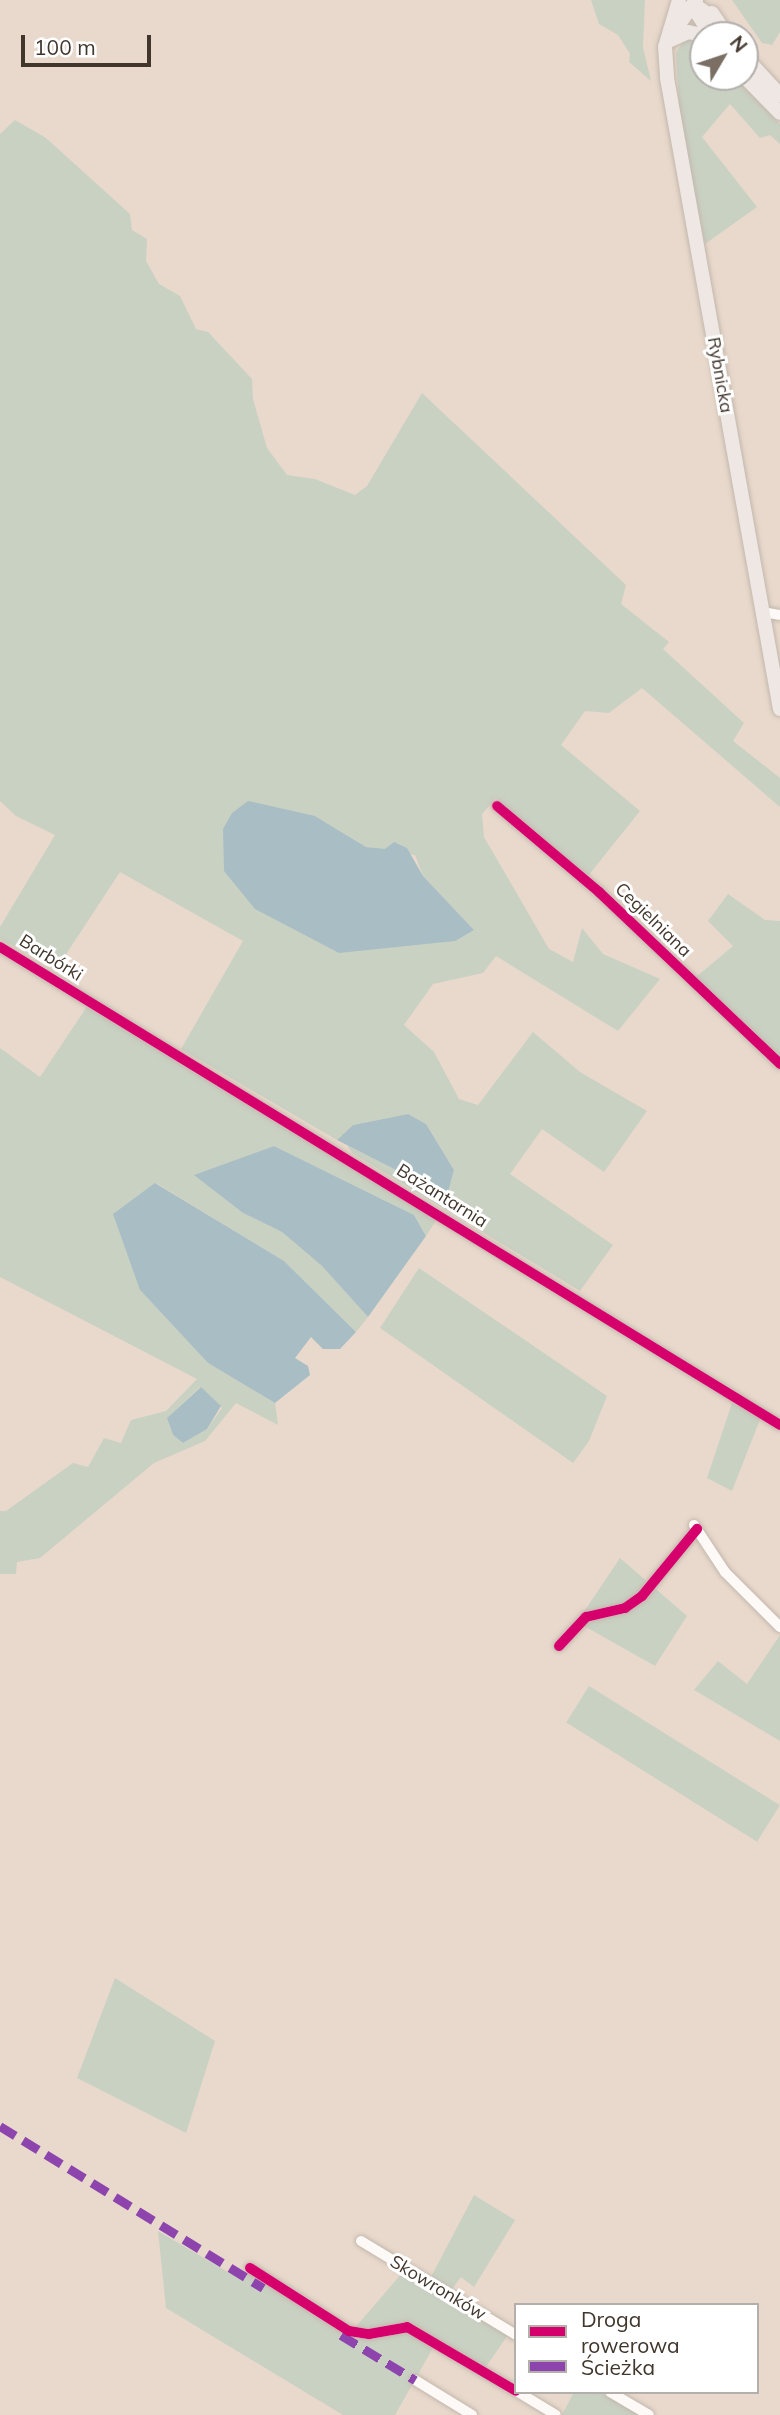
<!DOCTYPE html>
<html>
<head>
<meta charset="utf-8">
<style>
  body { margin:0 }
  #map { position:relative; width:780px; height:2415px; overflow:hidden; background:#e8d9cc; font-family:Mulish,sans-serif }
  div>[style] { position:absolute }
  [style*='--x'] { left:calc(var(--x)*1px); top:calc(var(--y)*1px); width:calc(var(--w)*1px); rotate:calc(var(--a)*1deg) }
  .green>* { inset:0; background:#c9d1c3; transform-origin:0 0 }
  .water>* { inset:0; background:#a8bec4 }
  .roads { filter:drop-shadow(0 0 2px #c3b7ac) drop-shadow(0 0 2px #c3b7ac) }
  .minor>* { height:10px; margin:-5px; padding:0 5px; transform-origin:5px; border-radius:5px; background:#fcf9f7 }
  .major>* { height:14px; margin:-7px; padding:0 7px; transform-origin:7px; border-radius:7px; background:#eee7e3 }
  .quiet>* { height:9px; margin-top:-4.5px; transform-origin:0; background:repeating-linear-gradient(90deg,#8e44ad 0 18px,transparent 0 27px) }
  .cycleway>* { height:10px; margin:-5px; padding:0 5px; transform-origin:5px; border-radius:5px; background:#d6006c }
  span { translate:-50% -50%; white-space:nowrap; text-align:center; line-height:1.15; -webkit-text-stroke:6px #fff; paint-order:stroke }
  .street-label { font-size:18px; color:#41362c }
  .legend { position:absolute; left:514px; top:2303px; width:245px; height:91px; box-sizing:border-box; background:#fff; border:2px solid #b3afab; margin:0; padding:9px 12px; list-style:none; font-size:21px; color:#41362c }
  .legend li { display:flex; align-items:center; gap:14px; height:35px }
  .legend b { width:35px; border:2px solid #b3afab }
  .north { position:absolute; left:689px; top:21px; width:70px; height:70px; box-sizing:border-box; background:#fff; border:2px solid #b3afab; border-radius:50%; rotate:51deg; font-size:19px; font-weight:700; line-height:28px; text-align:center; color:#41362c }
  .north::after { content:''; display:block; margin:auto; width:24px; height:32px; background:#7b6f64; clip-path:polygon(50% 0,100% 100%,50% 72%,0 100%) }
  .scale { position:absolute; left:21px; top:35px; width:130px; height:32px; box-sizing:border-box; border:4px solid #41362c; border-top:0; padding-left:9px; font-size:21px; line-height:24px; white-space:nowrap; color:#41362c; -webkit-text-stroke:5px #fff; paint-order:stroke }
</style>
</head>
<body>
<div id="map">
  <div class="green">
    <div style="clip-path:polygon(591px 0,645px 0,643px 47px,651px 81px,629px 62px,630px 54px,618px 35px,599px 24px)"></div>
    <div style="clip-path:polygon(732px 0,780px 0,780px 32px,772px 45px,762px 43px)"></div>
    <div style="clip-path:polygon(685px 38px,703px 40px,703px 77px,734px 77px,780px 124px,780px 144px,770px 135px,760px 138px,730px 104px,702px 137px,757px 207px,705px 244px,680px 121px,676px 53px)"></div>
    <div style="clip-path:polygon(evenodd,15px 120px,46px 138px,130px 214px,132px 230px,147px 239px,146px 261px,159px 284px,180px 296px,196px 329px,208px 332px,252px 379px,253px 399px,267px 448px,287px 475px,315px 479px,355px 495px,367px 486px,422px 393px,626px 585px,621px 604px,669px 642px,663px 649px,744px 723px,733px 741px,780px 778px,780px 807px,642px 688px,609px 713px,585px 711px,561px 745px,640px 811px,588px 876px,496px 798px,482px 814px,484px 837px,549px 949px,573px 962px,582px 928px,603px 954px,660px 979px,618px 1031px,496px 956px,483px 973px,433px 984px,404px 1025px,434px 1052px,459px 1099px,478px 1105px,533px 1032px,580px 1072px,647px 1111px,604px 1172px,542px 1129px,510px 1174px,613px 1245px,580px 1291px,352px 1153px,347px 1145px,447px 1196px,454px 1170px,426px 1124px,408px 1114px,353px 1125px,337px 1140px,181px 1049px,243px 941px,120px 872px,57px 968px,0 939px,0 927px,55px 835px,16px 816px,0 801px,0 134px,15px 120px,315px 816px,366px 847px,415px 855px,423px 876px,474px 930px,315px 816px)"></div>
    <div style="clip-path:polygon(728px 894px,765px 920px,780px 921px,780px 1057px,696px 977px,733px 946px,708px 921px)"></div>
    <div style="clip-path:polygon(evenodd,88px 1005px,437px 1219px,426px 1236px,414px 1215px,274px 1146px,195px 1175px,243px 1213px,282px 1232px,322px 1266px,368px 1317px,356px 1332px,284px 1261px,156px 1183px,140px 1290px,208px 1363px,275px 1403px,278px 1425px,236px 1403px,205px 1441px,154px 1463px,40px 1558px,17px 1562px,16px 1574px,0 1574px,0 1511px,6px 1511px,73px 1463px,88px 1467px,104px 1438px,121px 1443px,131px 1420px,166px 1411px,197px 1379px,0 1277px,0 1048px,40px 1077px,88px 1005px,200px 1387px,222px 1408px,207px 1429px,183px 1443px,173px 1435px,167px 1418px,200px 1387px)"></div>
    <div style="clip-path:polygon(419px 1268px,607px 1396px,589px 1441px,573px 1463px,380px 1328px)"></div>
    <div style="clip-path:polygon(732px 1403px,761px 1417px,732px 1491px,707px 1478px)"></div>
    <div style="clip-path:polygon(620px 1558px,687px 1616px,655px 1666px,577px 1622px)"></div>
    <div style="clip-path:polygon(780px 1635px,780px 1741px,694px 1690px,718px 1661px,747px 1684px)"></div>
    <div style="left:589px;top:1686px;width:225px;height:43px;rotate:32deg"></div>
    <div style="clip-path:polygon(115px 1978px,215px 2041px,186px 2133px,77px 2078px)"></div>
    <div style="clip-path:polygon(474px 2195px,515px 2220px,474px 2287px,461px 2277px,452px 2289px,431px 2277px)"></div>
    <div style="clip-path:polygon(158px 2231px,243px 2281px,250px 2268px,354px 2329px,402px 2273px,508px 2335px,485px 2368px,434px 2346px,395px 2415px,343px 2415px,166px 2308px)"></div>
    <div style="clip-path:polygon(574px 2392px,600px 2392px,639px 2415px,562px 2415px)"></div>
  </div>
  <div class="water">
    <div style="clip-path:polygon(248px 801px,315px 816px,366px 847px,385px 849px,394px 842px,407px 848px,423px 876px,474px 930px,455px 941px,339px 953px,255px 909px,224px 871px,223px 829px,232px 813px)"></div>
    <div style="clip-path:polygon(408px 1114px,426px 1124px,454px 1170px,447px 1196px,337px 1140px,353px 1125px)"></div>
    <div style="clip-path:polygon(274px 1146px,414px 1215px,426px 1236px,368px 1317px,322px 1266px,282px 1232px,243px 1213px,194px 1175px)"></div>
    <div style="clip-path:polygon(155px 1183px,284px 1261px,356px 1332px,340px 1349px,323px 1349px,311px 1337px,295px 1358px,308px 1366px,310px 1375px,275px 1403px,208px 1363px,140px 1290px,113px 1214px)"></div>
    <div style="clip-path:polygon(201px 1387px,221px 1406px,207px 1429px,183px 1443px,173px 1435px,167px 1418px)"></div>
  </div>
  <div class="roads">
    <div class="minor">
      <div style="--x:763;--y:612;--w:17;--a:10"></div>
      <div style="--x:497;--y:806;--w:133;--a:40.1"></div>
      <div style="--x:599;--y:892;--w:250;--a:43.5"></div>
      <div style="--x:0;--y:947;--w:915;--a:31.5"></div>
      <div style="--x:694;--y:1525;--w:56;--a:56.6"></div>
      <div style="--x:725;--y:1572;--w:78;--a:45"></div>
      <div style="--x:559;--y:1646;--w:40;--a:-47"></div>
      <div style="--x:586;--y:1617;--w:40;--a:-13"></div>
      <div style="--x:625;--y:1608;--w:21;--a:-35"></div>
      <div style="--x:642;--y:1596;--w:87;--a:-50.6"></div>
      <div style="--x:361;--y:2241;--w:181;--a:31.2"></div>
      <div style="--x:250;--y:2268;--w:117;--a:32.5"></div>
      <div style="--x:349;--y:2331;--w:20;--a:9"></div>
      <div style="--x:369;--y:2334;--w:39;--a:-10"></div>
      <div style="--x:407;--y:2327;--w:126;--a:30.4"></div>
      <div style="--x:415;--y:2380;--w:67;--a:31.6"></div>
      <div style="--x:518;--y:2392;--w:44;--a:31.2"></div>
      <div style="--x:610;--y:2392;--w:45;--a:30.5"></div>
    </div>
    <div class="major">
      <div style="--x:679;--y:0;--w:49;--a:106.6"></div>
      <div style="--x:665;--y:47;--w:31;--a:86"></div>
      <div style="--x:667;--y:78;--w:641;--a:79.85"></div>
      <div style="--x:693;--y:7;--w:33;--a:57"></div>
      <div style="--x:684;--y:9;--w:15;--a:-4"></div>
      <div style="--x:699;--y:8;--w:21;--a:35"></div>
      <div style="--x:712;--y:13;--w:27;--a:56"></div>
      <div style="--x:671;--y:36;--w:44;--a:-55.2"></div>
      <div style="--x:668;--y:41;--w:22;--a:-24"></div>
      <div style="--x:688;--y:32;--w:15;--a:11"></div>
      <div style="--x:745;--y:57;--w:52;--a:47.4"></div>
      <div style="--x:745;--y:77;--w:50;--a:45.8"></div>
    </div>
  </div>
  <div class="quiet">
    <div style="--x:0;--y:2126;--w:309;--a:31.6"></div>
    <div style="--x:341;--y:2335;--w:87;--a:31.3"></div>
  </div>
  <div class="cycleway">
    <div style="--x:497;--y:806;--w:133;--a:40.1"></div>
    <div style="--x:599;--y:892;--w:250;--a:43.5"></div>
    <div style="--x:0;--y:947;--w:915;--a:31.5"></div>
    <div style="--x:559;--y:1646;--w:40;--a:-47"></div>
    <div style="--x:586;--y:1617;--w:40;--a:-13"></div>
    <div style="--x:625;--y:1608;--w:21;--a:-35"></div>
    <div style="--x:642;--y:1596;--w:87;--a:-50.6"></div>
    <div style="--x:250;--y:2268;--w:117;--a:32.5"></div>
    <div style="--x:349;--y:2331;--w:20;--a:9"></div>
    <div style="--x:369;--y:2334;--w:39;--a:-10"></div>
    <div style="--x:407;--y:2327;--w:126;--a:30.4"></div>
  </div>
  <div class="street-label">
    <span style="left:720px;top:375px;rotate:80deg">Rybnicka</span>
    <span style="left:653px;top:920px;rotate:44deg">Cegielniana</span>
    <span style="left:51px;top:958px;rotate:32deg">Barbórki</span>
    <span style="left:442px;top:1196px;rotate:32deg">Bażantarnia</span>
    <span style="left:438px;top:2288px;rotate:31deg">Skowronków</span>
  </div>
  <ul class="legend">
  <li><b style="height:9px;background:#d6006c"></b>Droga rowerowa</li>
  <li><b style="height:9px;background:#8e44ad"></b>Ścieżka</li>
  </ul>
  <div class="north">N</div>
  <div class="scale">100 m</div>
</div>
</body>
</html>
